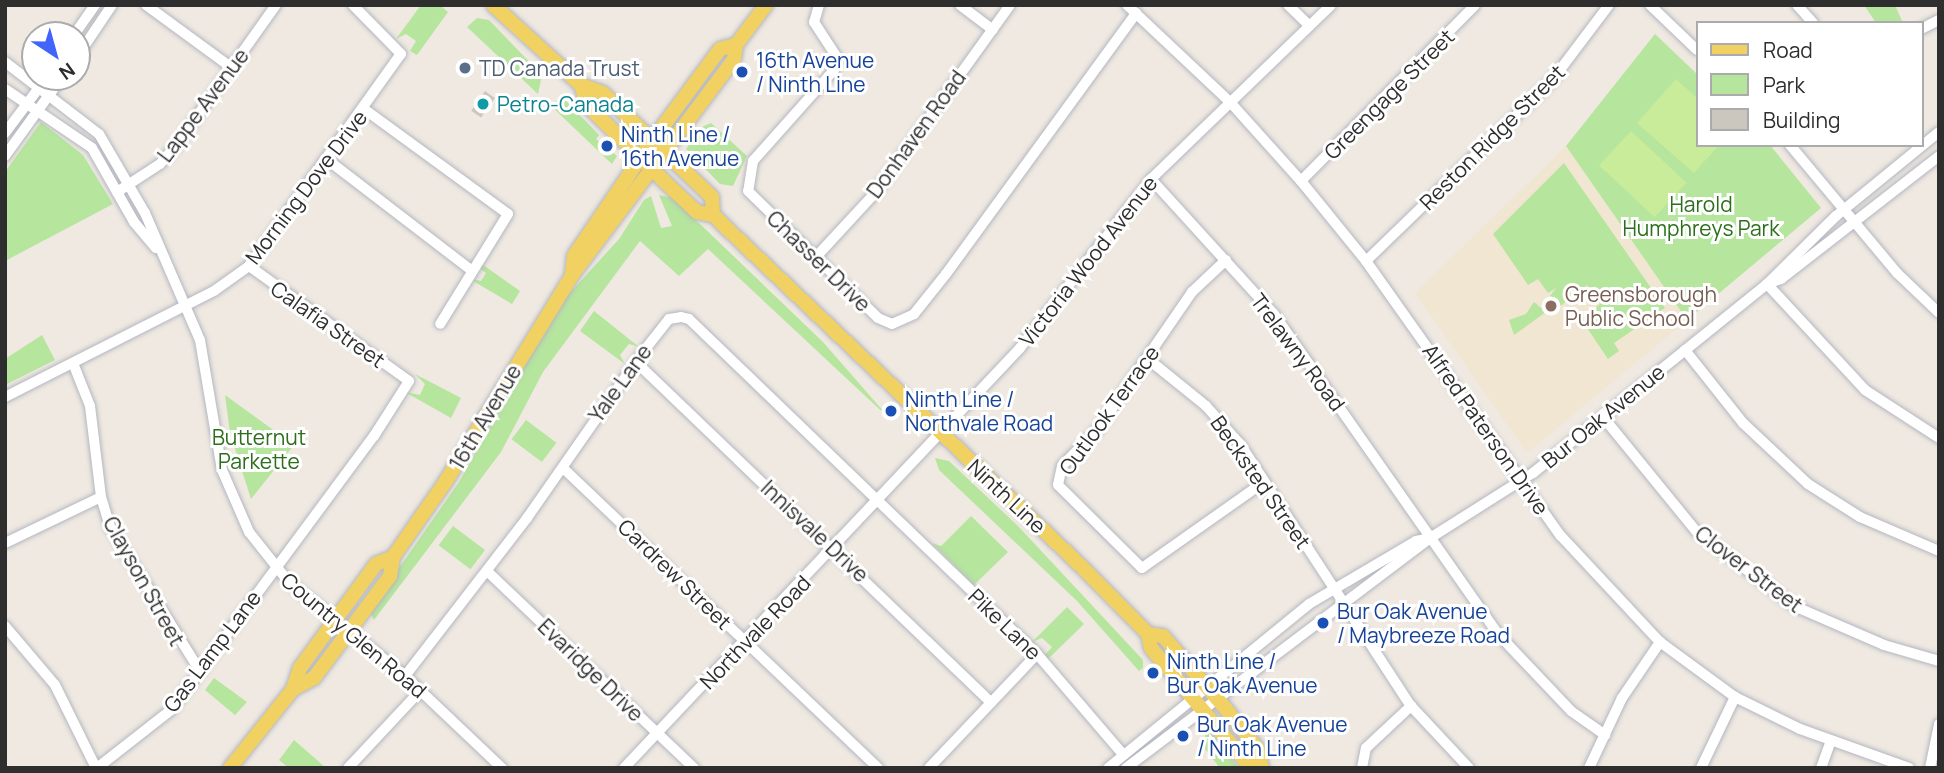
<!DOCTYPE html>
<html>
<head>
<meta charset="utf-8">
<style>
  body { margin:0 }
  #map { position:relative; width:1944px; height:773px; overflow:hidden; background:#efe9e1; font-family:Manrope,sans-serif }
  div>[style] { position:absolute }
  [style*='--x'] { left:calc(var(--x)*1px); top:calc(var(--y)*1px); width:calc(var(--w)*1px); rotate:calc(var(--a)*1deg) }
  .education>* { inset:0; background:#f0e6d1 }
  .green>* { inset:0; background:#b6e59e; transform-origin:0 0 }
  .pitch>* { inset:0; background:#c9ec9a; transform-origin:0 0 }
  .building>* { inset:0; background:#cbc7bf; transform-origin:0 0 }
  .roads { filter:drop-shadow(0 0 2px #b4b7c1) drop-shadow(0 0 2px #b4b7c1) }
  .minor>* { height:10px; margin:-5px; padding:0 5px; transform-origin:5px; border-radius:5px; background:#fff }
  .major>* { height:14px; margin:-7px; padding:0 7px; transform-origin:7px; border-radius:7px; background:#f2d163 }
  .dots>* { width:19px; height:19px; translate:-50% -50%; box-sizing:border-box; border:4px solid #fff; border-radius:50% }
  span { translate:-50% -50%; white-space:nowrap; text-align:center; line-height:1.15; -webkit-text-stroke:6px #fff; paint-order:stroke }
  .transit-label { font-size:21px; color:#164399 }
  .left { translate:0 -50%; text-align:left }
  .service-label { font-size:21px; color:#4e5e75 }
  .street-label { font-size:21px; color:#2e2e2e }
  .culture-label { font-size:21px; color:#0d838f }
  .park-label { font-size:21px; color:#2c6e1b }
  .education-label { font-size:21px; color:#785e54 }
  .frame { position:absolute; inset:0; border:7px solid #2e2e2e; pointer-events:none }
  .legend { position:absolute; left:1696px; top:21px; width:228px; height:126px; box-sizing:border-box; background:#fff; border:2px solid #ababab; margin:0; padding:9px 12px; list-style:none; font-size:21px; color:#2e2e2e }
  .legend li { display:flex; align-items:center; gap:14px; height:35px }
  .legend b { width:35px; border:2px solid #ababab }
  .north { position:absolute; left:21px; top:21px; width:70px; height:70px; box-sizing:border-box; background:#fff; border:2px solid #ababab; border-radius:50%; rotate:144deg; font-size:19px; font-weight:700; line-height:28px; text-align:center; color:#2e2e2e }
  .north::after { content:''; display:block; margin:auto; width:24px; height:32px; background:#4264fb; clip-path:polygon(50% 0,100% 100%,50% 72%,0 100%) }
</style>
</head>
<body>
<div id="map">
  <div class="education">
    <div style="clip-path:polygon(1566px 146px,1687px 320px,1527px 453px,1415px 293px)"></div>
  </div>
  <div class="green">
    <div style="clip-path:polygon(421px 5px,440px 5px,448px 12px,417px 55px,410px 51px,416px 41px,406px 34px,396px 39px)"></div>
    <div style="clip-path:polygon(1864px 5px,1895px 5px,1903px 23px,1876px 23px)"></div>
    <div style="clip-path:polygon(477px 18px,489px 20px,542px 75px,538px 94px,467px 27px)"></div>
    <div style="clip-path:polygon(1655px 34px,1697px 74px,1697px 145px,1770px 145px,1821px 208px,1687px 320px,1566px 146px)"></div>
    <div style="clip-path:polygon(558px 100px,566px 101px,599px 135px,596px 139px,617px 156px,612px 164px,550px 105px)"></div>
    <div style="clip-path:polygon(41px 122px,83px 155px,113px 204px,5px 261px,5px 172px)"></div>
    <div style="clip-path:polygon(711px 123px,747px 156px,733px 186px,720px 184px,686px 149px,702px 127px)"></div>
    <div style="clip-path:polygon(1564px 163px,1665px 308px,1614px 343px,1619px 351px,1608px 359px,1581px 319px,1600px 304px,1587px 285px,1558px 308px,1550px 296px,1556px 288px,1548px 293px,1538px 279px,1528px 285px,1493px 234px)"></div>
    <div style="clip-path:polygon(659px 195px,673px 198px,823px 342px,891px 420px,708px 249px,679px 276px,640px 241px,543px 372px,501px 452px,374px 620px,369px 611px,459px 482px,558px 306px,619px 239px,644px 200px,651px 196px,661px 228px,672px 226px)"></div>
    <div style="clip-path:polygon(479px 262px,520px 291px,512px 304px,468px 278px,481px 281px,486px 273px,476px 266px)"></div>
    <div style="clip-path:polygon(1534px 302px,1546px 312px,1514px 335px,1509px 320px,1526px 314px)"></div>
    <div style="clip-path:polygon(594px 311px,639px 347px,629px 344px,620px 355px,625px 364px,580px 331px)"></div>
    <div style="clip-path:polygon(42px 335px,55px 360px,5px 385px,5px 359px)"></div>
    <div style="clip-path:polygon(415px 374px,461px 398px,451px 418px,405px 392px,420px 395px,425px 384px)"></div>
    <div style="clip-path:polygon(225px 395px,294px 445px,251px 499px,230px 433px)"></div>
    <div style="left:526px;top:420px;width:38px;height:24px;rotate:37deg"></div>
    <div style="clip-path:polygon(935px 458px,949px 461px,1018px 526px,1143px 660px,1143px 668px,1139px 671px,1077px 601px,939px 470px)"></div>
    <div style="clip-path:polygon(971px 516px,1008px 552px,974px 585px,932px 543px,941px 546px)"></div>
    <div style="left:453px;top:526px;width:40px;height:24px;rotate:37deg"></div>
    <div style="clip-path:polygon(1067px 607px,1084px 624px,1048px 659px,1045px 655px,1052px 647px,1042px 638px,1032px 642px)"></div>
    <div style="clip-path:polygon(214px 678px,247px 702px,235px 715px,205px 690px)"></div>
    <div style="clip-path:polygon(1205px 729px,1208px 729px,1239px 768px,1220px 768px,1205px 749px)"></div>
    <div style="clip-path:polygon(294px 740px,325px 767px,324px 768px,289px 768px,279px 760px)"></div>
  </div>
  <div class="pitch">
    <div style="clip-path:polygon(1676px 79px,1697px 98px,1697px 145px,1719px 145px,1694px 173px,1637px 123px)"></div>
    <div style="left:1631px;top:131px;width:76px;height:47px;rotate:43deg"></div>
  </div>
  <div class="building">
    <div style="left:485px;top:91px;width:12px;height:24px;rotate:35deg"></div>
  </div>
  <div class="roads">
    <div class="minor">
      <div style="--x:146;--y:5;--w:107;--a:36.2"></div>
      <div style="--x:819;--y:5;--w:18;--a:106"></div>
      <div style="--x:814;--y:22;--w:44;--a:57"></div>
      <div style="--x:838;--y:59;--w:12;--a:110"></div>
      <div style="--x:834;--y:70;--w:122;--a:131.7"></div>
      <div style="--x:753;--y:161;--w:30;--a:99"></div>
      <div style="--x:748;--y:191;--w:182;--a:44.3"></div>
      <div style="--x:878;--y:318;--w:15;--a:23"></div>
      <div style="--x:892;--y:324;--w:24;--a:-24"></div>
      <div style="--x:914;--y:314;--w:51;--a:-51.3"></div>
      <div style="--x:946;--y:274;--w:323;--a:-53.9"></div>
      <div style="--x:960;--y:5;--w:41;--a:37.1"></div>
      <div style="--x:1127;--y:5;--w:141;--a:43.3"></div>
      <div style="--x:1230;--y:102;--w:106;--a:48.1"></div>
      <div style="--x:1301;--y:181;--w:103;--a:50.9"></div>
      <div style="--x:1366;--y:261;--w:337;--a:54.7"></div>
      <div style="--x:1561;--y:536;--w:145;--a:47"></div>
      <div style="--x:1660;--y:642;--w:93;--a:36.3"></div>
      <div style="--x:1735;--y:697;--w:72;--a:26.2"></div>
      <div style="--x:1800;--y:729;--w:116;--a:19.7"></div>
      <div style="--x:1288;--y:5;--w:30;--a:44"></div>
      <div style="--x:1650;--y:5;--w:65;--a:43.8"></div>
      <div style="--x:1797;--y:5;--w:24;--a:48"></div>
      <div style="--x:1921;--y:29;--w:20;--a:-27"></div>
      <div style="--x:74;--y:35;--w:37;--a:-55"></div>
      <div style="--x:77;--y:57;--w:63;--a:-56.1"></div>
      <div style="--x:5;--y:62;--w:118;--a:37.5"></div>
      <div style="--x:99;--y:134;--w:91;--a:59.8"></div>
      <div style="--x:145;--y:213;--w:138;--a:66.6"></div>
      <div style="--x:200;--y:340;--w:132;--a:80.4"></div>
      <div style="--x:222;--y:470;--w:68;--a:66.5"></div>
      <div style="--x:249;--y:532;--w:63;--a:51.5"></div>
      <div style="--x:288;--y:581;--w:151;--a:39.1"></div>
      <div style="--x:405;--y:676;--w:134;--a:43.5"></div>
      <div style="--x:5;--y:89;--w:105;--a:34.1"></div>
      <div style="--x:92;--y:148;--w:85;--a:60.4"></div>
      <div style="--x:134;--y:222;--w:34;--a:50"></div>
      <div style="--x:364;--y:109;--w:178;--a:36.1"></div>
      <div style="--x:508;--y:214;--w:129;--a:121.7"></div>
      <div style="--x:5;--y:133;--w:70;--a:-53.1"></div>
      <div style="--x:1790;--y:145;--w:167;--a:50.1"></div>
      <div style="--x:1897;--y:273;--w:58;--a:43.6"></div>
      <div style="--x:5;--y:156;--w:97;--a:-54.2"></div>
      <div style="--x:329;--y:161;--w:178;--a:37.5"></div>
      <div style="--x:1151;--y:179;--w:183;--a:47.7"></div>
      <div style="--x:1274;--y:314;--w:391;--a:55"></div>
      <div style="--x:1498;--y:634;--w:106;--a:46.5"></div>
      <div style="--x:1571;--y:711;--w:42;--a:35.2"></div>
      <div style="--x:1301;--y:181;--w:247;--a:-45.3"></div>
      <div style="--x:117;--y:192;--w:51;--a:-33.1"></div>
      <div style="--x:160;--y:164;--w:23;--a:-49"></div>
      <div style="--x:175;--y:147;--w:174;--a:-54.6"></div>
      <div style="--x:815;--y:258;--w:88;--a:-47.3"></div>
      <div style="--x:875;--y:193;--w:231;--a:-54.3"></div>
      <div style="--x:1226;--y:260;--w:47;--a:136.7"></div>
      <div style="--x:1192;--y:292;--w:168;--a:124.5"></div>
      <div style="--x:1097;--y:430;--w:50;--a:134.2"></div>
      <div style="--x:1062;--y:466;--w:19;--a:102"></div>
      <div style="--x:1058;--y:485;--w:118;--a:44.7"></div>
      <div style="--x:1142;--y:568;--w:149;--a:-35.2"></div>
      <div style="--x:1366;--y:261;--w:256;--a:-44.1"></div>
      <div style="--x:1550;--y:83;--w:98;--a:-52.9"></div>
      <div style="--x:1767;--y:284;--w:144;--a:47.2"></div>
      <div style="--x:1865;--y:390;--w:88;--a:33"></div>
      <div style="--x:1767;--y:284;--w:97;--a:-44.6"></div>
      <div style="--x:1836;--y:216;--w:133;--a:-39.2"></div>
      <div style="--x:1685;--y:350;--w:93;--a:51.5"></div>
      <div style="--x:1743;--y:423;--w:89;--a:43.2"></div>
      <div style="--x:1808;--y:484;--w:62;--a:32.4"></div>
      <div style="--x:1860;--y:517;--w:86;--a:23.3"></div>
      <div style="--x:1148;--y:359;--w:75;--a:39"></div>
      <div style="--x:1206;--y:406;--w:51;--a:48.2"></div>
      <div style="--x:1240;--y:444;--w:313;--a:56.9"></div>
      <div style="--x:1411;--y:706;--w:85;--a:46.9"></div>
      <div style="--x:636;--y:362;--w:492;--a:43.8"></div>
      <div style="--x:73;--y:363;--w:46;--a:68.4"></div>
      <div style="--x:90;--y:406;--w:92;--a:83.1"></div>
      <div style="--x:101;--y:497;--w:31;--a:73"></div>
      <div style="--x:110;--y:527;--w:170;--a:58"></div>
      <div style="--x:5;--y:397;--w:234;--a:-26.9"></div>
      <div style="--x:214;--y:291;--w:43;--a:-35.5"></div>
      <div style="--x:249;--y:266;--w:261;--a:-54.4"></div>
      <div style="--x:401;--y:54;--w:69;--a:-134.4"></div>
      <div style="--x:1603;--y:417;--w:147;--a:50.8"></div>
      <div style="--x:1696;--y:531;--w:123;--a:37.4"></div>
      <div style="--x:1794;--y:606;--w:98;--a:23.4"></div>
      <div style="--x:1884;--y:645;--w:57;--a:16.2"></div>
      <div style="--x:563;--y:468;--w:435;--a:43.6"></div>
      <div style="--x:5;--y:543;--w:106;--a:-25.6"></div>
      <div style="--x:487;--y:571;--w:286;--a:43.6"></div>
      <div style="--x:5;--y:626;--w:77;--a:49.7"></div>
      <div style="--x:55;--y:685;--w:93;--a:63.7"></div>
      <div style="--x:405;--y:676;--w:200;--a:-52.3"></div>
      <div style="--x:527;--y:518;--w:203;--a:-55.1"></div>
      <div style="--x:643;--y:352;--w:42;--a:-51.8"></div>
      <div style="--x:669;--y:319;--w:12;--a:-9"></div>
      <div style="--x:681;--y:317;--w:8;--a:14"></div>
      <div style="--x:689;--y:319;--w:483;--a:43.9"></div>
      <div style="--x:1037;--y:654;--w:130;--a:49.4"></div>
      <div style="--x:97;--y:768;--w:94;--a:-38.1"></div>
      <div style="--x:171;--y:710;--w:341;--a:-53.5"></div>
      <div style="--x:374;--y:436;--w:65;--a:-57.5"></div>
      <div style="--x:409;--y:381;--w:197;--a:-144.3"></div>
      <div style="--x:348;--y:768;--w:105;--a:-46.9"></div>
      <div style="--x:624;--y:768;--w:577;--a:-46.68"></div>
      <div style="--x:1020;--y:348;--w:214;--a:-52.2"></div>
      <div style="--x:1151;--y:179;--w:250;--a:-44"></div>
      <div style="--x:929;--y:768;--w:157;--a:-46.5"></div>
      <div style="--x:1108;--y:768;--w:259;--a:-39.2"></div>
      <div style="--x:1309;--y:604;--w:124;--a:-30.5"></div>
      <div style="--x:1416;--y:541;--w:14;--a:-12"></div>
      <div style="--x:1430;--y:538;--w:122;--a:-32.3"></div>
      <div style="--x:1533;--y:473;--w:301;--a:-38.9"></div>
      <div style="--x:1767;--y:284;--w:15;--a:-20"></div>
      <div style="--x:1781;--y:279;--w:200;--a:-37.9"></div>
      <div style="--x:1126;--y:768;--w:381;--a:-37.1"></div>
      <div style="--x:1362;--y:768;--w:20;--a:-79"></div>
      <div style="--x:1366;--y:748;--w:62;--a:-43"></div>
      <div style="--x:1589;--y:768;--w:77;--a:-64.8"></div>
      <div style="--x:1622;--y:698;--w:68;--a:-55.8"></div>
      <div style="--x:1701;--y:768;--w:79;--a:-64.4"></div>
      <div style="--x:1821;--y:768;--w:29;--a:-70"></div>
      <div style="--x:1930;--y:768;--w:45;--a:-78.4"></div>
    </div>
    <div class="major">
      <div style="--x:493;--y:5;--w:119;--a:42.3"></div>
      <div style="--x:581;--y:85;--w:23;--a:20"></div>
      <div style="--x:603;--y:93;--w:151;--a:43.7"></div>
      <div style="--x:712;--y:197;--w:18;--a:87"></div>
      <div style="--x:581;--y:85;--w:22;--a:72"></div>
      <div style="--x:588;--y:106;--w:108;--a:44.6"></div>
      <div style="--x:665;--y:182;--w:44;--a:43.2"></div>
      <div style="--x:697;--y:212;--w:16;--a:11"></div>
      <div style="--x:713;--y:215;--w:509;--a:43.65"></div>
      <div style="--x:1081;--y:566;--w:95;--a:45.4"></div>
      <div style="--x:1148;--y:634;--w:14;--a:78"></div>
      <div style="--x:1151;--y:648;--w:148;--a:50.2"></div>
      <div style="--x:1246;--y:762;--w:14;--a:12"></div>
      <div style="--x:572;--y:275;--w:19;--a:-84"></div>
      <div style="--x:574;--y:256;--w:139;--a:-55.9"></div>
      <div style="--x:652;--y:141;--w:114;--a:-53.5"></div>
      <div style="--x:720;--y:49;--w:16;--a:-14"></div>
      <div style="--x:1148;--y:634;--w:15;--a:8"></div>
      <div style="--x:1163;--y:636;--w:96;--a:49.2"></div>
      <div style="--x:1226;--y:709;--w:50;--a:51.5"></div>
      <div style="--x:1257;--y:748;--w:21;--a:76"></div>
      <div style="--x:293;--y:689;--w:24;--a:-28"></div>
      <div style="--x:314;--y:678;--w:127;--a:-53.3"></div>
      <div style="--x:390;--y:576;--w:19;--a:-81"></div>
      <div style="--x:393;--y:557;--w:93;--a:-55.1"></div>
      <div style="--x:446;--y:481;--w:241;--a:-58.5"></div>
      <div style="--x:572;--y:275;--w:270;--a:-53.1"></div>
      <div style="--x:734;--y:59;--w:14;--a:-82"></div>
      <div style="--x:736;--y:45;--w:50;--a:-53.1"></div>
      <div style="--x:230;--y:768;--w:101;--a:-51.4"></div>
      <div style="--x:293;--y:689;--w:22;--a:-72"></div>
      <div style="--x:300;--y:668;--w:129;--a:-53.8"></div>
      <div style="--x:376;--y:564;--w:18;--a:-22"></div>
    </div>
  </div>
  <div class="dots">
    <div style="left:465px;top:68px;background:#5c6f8a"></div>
    <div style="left:742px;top:72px;background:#1a4fb4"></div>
    <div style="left:483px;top:104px;background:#0f9aa8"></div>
    <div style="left:607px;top:146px;background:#1a4fb4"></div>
    <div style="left:1551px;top:306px;background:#8d6e63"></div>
    <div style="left:891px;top:411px;background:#1a4fb4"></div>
    <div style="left:1323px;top:623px;background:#1a4fb4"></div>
    <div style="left:1153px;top:673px;background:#1a4fb4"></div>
    <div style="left:1183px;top:736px;background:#1a4fb4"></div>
  </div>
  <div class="transit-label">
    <span class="left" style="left:756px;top:72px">16th Avenue<br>/ Ninth Line</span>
    <span class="left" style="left:621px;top:146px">Ninth Line /<br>16th Avenue</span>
    <span class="left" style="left:905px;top:411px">Ninth Line /<br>Northvale Road</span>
    <span class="left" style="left:1337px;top:623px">Bur Oak Avenue<br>/ Maybreeze Road</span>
    <span class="left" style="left:1167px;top:673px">Ninth Line /<br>Bur Oak Avenue</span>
    <span class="left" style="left:1197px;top:736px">Bur Oak Avenue<br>/ Ninth Line</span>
  </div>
  <div class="service-label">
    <span class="left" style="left:479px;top:68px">TD Canada Trust</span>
  </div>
  <div class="street-label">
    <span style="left:1389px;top:94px;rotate:-45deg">Greengage Street</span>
    <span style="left:203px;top:105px;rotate:-53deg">Lappe Avenue</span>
    <span style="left:916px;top:134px;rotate:-54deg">Donhaven Road</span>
    <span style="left:1492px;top:137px;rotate:-45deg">Reston Ridge Street</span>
    <span style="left:306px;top:187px;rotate:-53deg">Morning Dove Drive</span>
    <span style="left:819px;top:261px;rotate:44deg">Chasser Drive</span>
    <span style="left:1088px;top:261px;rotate:-52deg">Victoria Wood Avenue</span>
    <span style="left:328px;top:324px;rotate:35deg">Calafia Street</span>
    <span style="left:1298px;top:352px;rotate:53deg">Trelawny Road</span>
    <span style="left:620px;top:383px;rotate:-54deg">Yale Lane</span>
    <span style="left:1109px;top:410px;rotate:-54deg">Outlook Terrace</span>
    <span style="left:1603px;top:416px;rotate:-39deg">Bur Oak Avenue</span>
    <span style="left:485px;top:417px;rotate:-59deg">16th Avenue</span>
    <span style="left:1486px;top:429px;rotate:55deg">Alfred Paterson Drive</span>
    <span style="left:1261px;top:482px;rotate:55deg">Becksted Street</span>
    <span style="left:1007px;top:496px;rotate:43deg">Ninth Line</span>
    <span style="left:815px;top:531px;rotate:43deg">Innisvale Drive</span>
    <span style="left:1749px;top:569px;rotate:37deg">Clover Street</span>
    <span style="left:675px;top:574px;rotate:44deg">Cardrew Street</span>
    <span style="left:144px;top:581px;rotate:61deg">Clayson Street</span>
    <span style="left:1005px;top:624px;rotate:44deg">Pike Lane</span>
    <span style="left:755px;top:632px;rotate:-46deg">Northvale Road</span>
    <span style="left:354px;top:635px;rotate:40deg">Country Glen Road</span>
    <span style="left:212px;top:651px;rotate:-53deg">Gas Lamp Lane</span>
    <span style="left:591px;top:670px;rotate:44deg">Evaridge Drive</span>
  </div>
  <div class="culture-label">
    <span class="left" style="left:497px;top:104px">Petro-Canada</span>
  </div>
  <div class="park-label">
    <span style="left:1701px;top:216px">Harold<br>Humphreys Park</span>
    <span style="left:259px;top:449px">Butternut<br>Parkette</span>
  </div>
  <div class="education-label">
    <span class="left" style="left:1565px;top:306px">Greensborough<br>Public School</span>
  </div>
  <div class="frame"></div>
  <ul class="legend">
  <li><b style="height:9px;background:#f2d163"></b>Road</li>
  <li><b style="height:19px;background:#b6e59e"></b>Park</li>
  <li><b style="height:19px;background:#cbc7bf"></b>Building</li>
  </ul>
  <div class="north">N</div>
</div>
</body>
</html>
